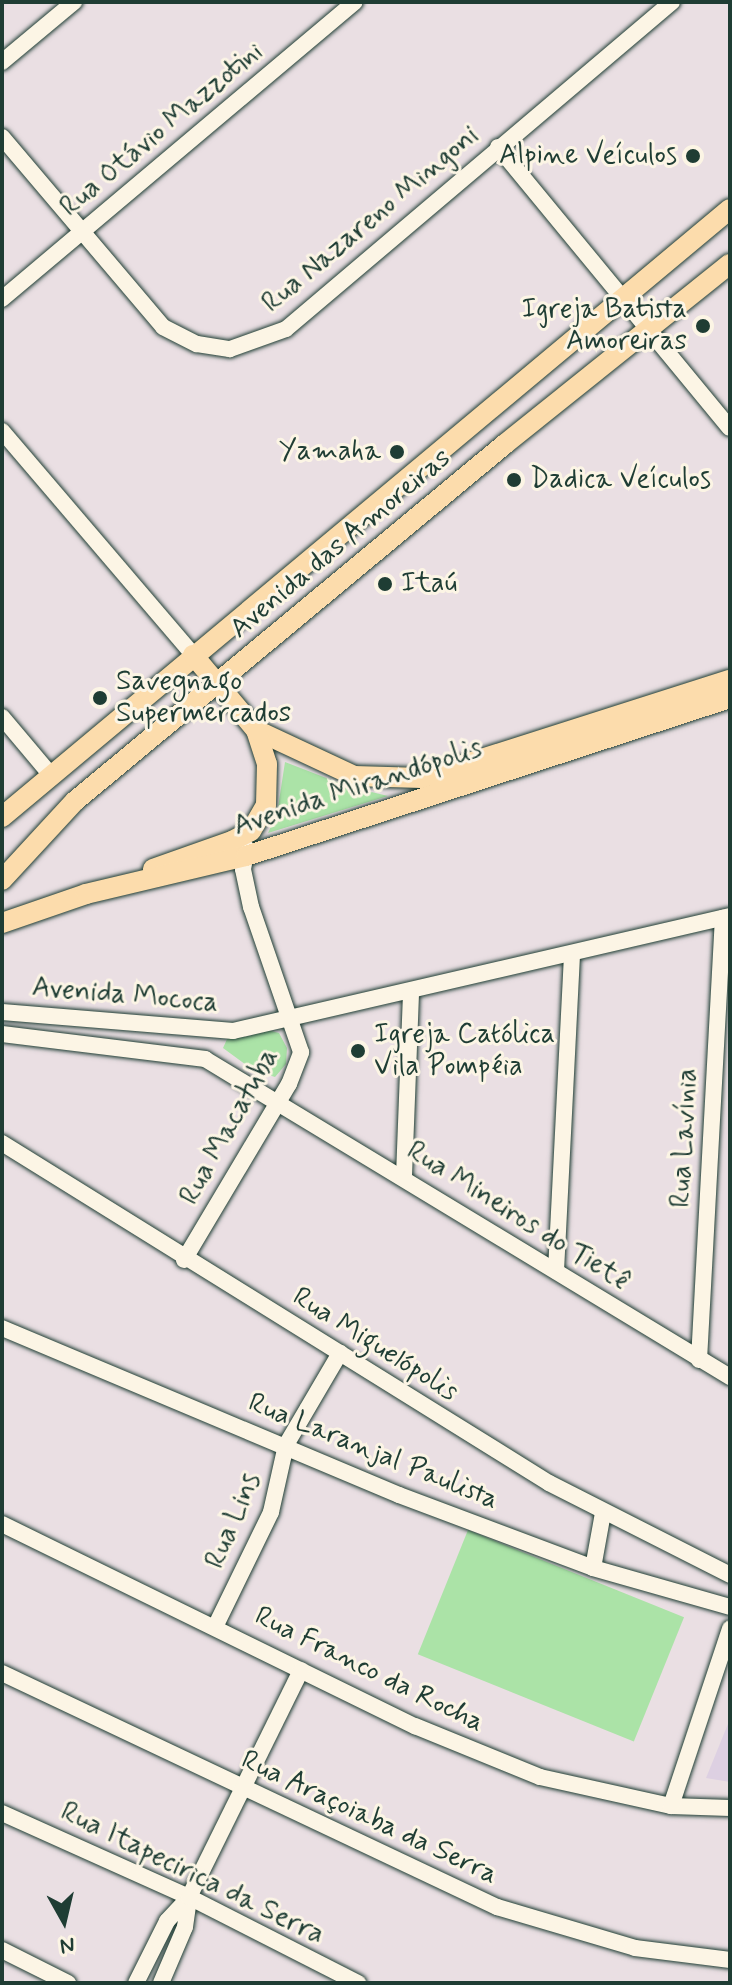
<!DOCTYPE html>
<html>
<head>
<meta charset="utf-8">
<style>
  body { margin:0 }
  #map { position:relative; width:732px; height:1985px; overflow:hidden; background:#eadfe3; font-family:Mynerve,sans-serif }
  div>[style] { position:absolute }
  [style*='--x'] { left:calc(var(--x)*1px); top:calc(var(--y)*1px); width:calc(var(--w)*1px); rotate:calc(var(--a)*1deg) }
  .built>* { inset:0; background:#ddd0e2 }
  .green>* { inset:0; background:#abe3a7; transform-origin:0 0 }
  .roads { filter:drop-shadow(0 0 2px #1f3d34) drop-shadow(0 0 2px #1f3d34) }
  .minor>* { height:16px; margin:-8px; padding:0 8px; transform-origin:8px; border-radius:8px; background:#fcf5e5 }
  .major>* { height:20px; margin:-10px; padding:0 10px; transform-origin:10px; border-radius:10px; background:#fcdcac }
  .dots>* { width:22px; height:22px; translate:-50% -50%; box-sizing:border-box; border:4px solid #fcf5e5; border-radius:50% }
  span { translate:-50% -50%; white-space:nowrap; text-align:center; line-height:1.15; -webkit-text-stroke:6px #fcf5e5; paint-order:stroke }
  .street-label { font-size:28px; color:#1f3d34 }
  .poi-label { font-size:28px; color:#1f3d34 }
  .right { translate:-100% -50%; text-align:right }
  .left { translate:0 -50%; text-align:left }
  .frame { position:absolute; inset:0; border:4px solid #1f3d34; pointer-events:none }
  .north { position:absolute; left:24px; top:1881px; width:80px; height:80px; -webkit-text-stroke:6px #fcf5e5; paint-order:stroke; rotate:172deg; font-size:22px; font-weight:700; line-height:32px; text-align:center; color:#1f3d34 }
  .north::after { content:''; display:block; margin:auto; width:28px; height:36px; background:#1f3d34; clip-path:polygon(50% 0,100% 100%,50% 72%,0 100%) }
</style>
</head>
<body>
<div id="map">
  <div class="built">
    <div style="clip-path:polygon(730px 1719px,730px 1782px,706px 1778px)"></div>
  </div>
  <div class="green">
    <div style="clip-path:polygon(285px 762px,347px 786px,388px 796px,268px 833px,277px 814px)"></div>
    <div style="clip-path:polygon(264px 1029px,279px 1033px,287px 1048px,286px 1064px,275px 1077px,253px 1070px,223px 1048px,228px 1037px,250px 1036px)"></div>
    <div style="left:468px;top:1530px;width:233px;height:134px;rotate:22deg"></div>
  </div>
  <div class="roads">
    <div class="minor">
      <div style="--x:2;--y:62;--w:94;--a:-39.8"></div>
      <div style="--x:2;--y:137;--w:249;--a:49.7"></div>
      <div style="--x:163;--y:327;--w:38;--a:27"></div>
      <div style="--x:197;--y:344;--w:33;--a:9"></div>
      <div style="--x:230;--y:349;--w:59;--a:-19.7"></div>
      <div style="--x:286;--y:329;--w:506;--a:-40.27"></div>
      <div style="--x:498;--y:147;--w:364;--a:50.5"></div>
      <div style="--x:2;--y:299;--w:461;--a:-40.1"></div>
      <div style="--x:2;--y:431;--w:294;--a:49.5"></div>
      <div style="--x:2;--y:717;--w:75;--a:49.9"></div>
      <div style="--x:2;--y:1012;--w:232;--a:4.7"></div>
      <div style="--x:233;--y:1031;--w:510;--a:-13.03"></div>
      <div style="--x:2;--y:1034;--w:205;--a:7"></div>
      <div style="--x:205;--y:1059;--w:614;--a:31.2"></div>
      <div style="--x:2;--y:1143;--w:644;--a:31.86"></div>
      <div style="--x:549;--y:1483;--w:203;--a:26.9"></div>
      <div style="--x:404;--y:1176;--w:185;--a:-87.8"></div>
      <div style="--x:184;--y:1260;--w:205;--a:-59.2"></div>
      <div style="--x:289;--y:1084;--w:34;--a:-69"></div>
      <div style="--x:301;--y:1052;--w:153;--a:-109"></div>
      <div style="--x:251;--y:907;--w:39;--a:-102"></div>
      <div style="--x:243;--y:869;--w:21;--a:-79"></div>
      <div style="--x:556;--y:1271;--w:318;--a:-87.1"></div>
      <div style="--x:2;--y:1328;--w:431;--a:22.8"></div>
      <div style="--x:399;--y:1495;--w:207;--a:20.6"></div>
      <div style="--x:593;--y:1568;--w:142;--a:15.9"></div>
      <div style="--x:699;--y:1360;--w:443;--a:-86.9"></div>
      <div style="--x:2;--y:1524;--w:460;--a:26.1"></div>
      <div style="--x:415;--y:1726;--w:135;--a:22.2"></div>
      <div style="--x:540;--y:1777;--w:134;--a:12.5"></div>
      <div style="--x:671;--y:1806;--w:59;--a:1.9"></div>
      <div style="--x:593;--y:1568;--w:56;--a:-79.7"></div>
      <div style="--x:216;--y:1625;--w:126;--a:-64"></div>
      <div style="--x:271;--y:1512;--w:69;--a:-77.4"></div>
      <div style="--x:286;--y:1445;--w:107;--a:-59.6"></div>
      <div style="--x:2;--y:1673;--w:548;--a:25.3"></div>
      <div style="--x:497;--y:1907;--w:144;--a:16.5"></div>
      <div style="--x:635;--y:1948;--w:96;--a:7.2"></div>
      <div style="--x:671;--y:1806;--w:187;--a:-71.6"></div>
      <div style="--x:2;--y:1813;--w:205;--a:24.2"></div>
      <div style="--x:189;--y:1897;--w:190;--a:27"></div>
      <div style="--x:2;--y:1950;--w:74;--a:26.6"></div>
      <div style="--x:136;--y:1983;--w:69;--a:-63.4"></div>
      <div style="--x:167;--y:1921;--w:33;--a:-47"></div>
      <div style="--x:161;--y:1983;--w:61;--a:-66.8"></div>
      <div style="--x:185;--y:1927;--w:30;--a:-82"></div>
      <div style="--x:189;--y:1897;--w:253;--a:-63.7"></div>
    </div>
    <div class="major">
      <div style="--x:256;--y:730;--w:108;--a:25.1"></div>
      <div style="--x:354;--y:776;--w:68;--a:1.7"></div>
      <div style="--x:422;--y:778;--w:323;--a:-17.7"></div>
      <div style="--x:2;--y:817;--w:948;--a:-39.87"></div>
      <div style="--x:153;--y:869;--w:84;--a:-19.5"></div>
      <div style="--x:232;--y:841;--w:21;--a:-28"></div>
      <div style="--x:251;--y:831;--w:30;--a:-60"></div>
      <div style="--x:266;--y:805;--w:41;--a:-88.6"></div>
      <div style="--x:267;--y:764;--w:36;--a:-108"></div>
      <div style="--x:256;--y:730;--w:98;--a:-130"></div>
      <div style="--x:2;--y:880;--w:108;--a:-47.3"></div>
      <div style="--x:75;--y:801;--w:559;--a:-39.7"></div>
      <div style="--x:505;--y:444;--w:288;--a:-38.7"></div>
      <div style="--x:2;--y:923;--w:89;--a:-19"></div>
      <div style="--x:86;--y:894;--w:164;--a:-13.4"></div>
      <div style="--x:246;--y:856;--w:509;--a:-18.08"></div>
    </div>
  </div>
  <div class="dots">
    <div style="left:693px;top:156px;background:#1f3d34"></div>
    <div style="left:703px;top:326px;background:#1f3d34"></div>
    <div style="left:397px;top:452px;background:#1f3d34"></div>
    <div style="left:514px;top:480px;background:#1f3d34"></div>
    <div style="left:385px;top:584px;background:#1f3d34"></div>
    <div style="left:100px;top:698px;background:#1f3d34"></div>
    <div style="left:358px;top:1051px;background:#1f3d34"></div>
  </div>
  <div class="street-label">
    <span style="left:162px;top:130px;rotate:-40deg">Rua Otávio Mazzotini</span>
    <span style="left:371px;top:220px;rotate:-40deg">Rua Nazareno Mingoni</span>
    <span style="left:341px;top:544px;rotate:-40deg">Avenida das Amoreiras</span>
    <span style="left:358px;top:788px;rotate:-18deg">Avenida Mirandópolis</span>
    <span style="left:125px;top:996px;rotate:5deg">Avenida Mococa</span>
    <span style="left:230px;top:1127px;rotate:-61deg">Rua Macatuba</span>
    <span style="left:685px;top:1138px;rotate:-87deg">Rua Lavínia</span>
    <span style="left:518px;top:1217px;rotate:32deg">Rua Mineiros do Tietê</span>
    <span style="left:375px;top:1345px;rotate:32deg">Rua Miguelópolis</span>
    <span style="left:373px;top:1452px;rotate:22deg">Rua Laranjal Paulista</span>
    <span style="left:234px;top:1521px;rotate:-67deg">Rua Lins</span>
    <span style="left:369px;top:1670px;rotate:26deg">Rua Franco da Rocha</span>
    <span style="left:369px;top:1818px;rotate:25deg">Rua Araçoiaba da Serra</span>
    <span style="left:192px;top:1874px;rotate:26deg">Rua Itapecirica da Serra</span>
  </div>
  <div class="poi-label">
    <span class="right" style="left:677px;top:156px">Alpine Veículos</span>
    <span class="right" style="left:687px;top:326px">Igreja Batista<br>Amoreiras</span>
    <span class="right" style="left:381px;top:452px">Yamaha</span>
    <span class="left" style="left:530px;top:480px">Dadica Veículos</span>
    <span class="left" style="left:401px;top:584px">Itaú</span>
    <span class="left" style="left:116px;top:698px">Savegnago<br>Supermercados</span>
    <span class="left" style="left:374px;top:1051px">Igreja Católica<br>Vila Pompéia</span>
  </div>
  <div class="frame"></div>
  <div class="north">N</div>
</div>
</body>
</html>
